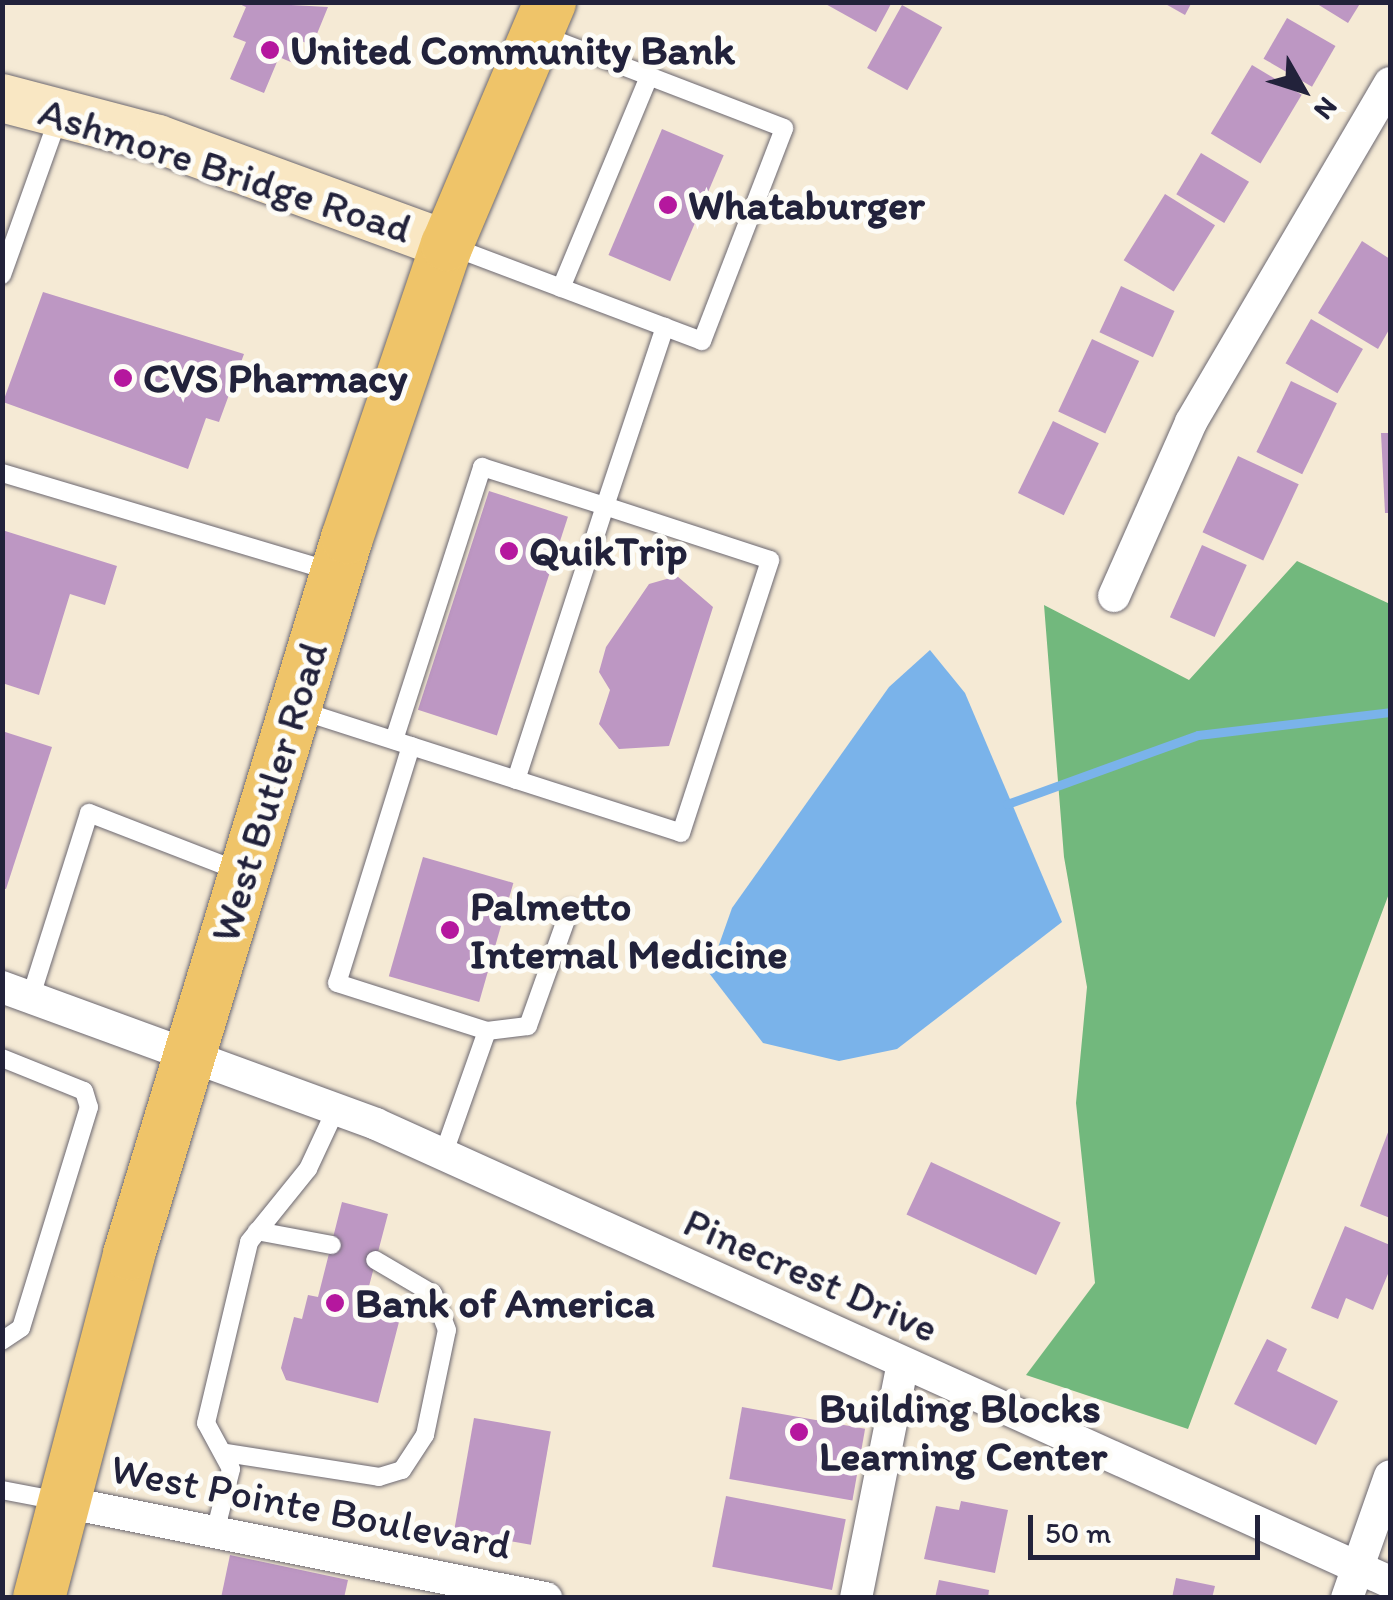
<!DOCTYPE html>
<html>
<head>
<meta charset="utf-8">
<style>
  body { margin:0 }
  #map { position:relative; width:1393px; height:1600px; overflow:hidden; background:#f5ead5; font-family:Itim,sans-serif }
  div>[style] { position:absolute }
  [style*='--x'] { left:calc(var(--x)*1px); top:calc(var(--y)*1px); width:calc(var(--w)*1px); rotate:calc(var(--a)*1deg) }
  .forest>* { inset:0; background:#72b87d }
  .water>* { inset:0; background:#7ab3ea }
  .stream>* { height:9px; margin:-4.5px; padding:0 4.5px; transform-origin:4.5px; border-radius:4.5px; background:#7ab3ea }
  .building>* { inset:0; background:#bd97c3; transform-origin:0 0 }
  .roads { filter:drop-shadow(0 0 2px #6c6871) drop-shadow(0 0 2px #6c6871) }
  .service>* { height:18px; margin:-9px; padding:0 9px; transform-origin:9px; border-radius:9px; background:#fff }
  .minor>* { height:32px; margin:-16px; padding:0 16px; transform-origin:16px; border-radius:16px; background:#fff }
  .secondary>* { height:48px; margin:-24px; padding:0 24px; transform-origin:24px; border-radius:24px; background:#f9e7c3 }
  .primary>* { height:52px; margin:-26px; padding:0 26px; transform-origin:26px; border-radius:26px; background:#efc469 }
  .dots>* { width:28px; height:28px; translate:-50% -50%; box-sizing:border-box; border:5px solid #fdfcf7; border-radius:50% }
  span { translate:-50% -50%; white-space:nowrap; text-align:center; line-height:1.15; -webkit-text-stroke:10px #fdfcf7; paint-order:stroke }
  .poi-label { font-size:42px; color:#22223b; font-weight:700 }
  .left { translate:0 -50%; text-align:left }
  .street-label { font-size:42px; color:#22223b }
  .frame { position:absolute; inset:0; border:5px solid #22223b; pointer-events:none }
  .north { position:absolute; left:1253px; top:40px; width:100px; height:100px; -webkit-text-stroke:8px #fdfcf7; paint-order:stroke; rotate:129deg; font-size:28px; font-weight:700; line-height:40px; text-align:center; color:#22223b }
  .north::after { content:''; display:block; margin:auto; width:35px; height:45px; background:#22223b; clip-path:polygon(50% 0,100% 100%,50% 72%,0 100%) }
  .scale { position:absolute; left:1028px; top:1515px; width:232px; height:45px; box-sizing:border-box; border:5px solid #22223b; border-top:0; padding-left:12px; font-size:30px; line-height:35px; white-space:nowrap; color:#22223b; -webkit-text-stroke:8px #fdfcf7; paint-order:stroke }
</style>
</head>
<body>
<div id="map">
  <div class="forest">
    <div style="clip-path:polygon(1297px 561px,1390px 604px,1390px 891px,1188px 1429px,1026px 1375px,1095px 1283px,1076px 1103px,1087px 987px,1064px 857px,1044px 605px,1189px 680px)"></div>
  </div>
  <div class="water">
    <div style="clip-path:polygon(930px 650px,965px 693px,1062px 922px,897px 1049px,839px 1061px,763px 1043px,709px 973px,732px 908px,889px 687px)"></div>
  </div>
  <div class="stream">
    <div style="--x:1007;--y:804;--w:203;--a:-19.9"></div>
    <div style="--x:1198;--y:735;--w:193;--a:-6.8"></div>
  </div>
  <div class="building">
    <div style="clip-path:polygon(235px 2px,328px 7px,312px 46px,302px 41px,293px 63px,279px 57px,264px 93px,230px 79px,246px 42px,233px 37px,246px 7px)"></div>
    <div style="clip-path:polygon(822px 2px,892px 2px,876px 32px)"></div>
    <div style="clip-path:polygon(1162px 2px,1192px 2px,1185px 15px)"></div>
    <div style="clip-path:polygon(1314px 2px,1361px 2px,1348px 23px)"></div>
    <div style="left:902px;top:5px;width:46px;height:72px;rotate:29deg"></div>
    <div style="left:1287px;top:18px;width:56px;height:47px;rotate:30deg"></div>
    <div style="left:1252px;top:65px;width:58px;height:80px;rotate:31deg"></div>
    <div style="left:662px;top:129px;width:67px;height:137px;rotate:23deg"></div>
    <div style="left:1201px;top:153px;width:56px;height:48px;rotate:31deg"></div>
    <div style="left:1165px;top:194px;width:59px;height:78px;rotate:32deg"></div>
    <div style="clip-path:polygon(1362px 241px,1390px 259px,1390px 328px,1378px 349px,1318px 313px)"></div>
    <div style="left:1121px;top:286px;width:59px;height:51px;rotate:25deg"></div>
    <div style="clip-path:polygon(43px 292px,244px 354px,219px 422px,206px 418px,188px 469px,3px 402px)"></div>
    <div style="left:1311px;top:319px;width:60px;height:51px;rotate:30deg"></div>
    <div style="left:1092px;top:339px;width:52px;height:80px;rotate:25deg"></div>
    <div style="left:1291px;top:381px;width:51px;height:79px;rotate:26deg"></div>
    <div style="left:1053px;top:421px;width:51px;height:80px;rotate:26deg"></div>
    <div style="clip-path:polygon(1381px 433px,1390px 433px,1390px 513px,1385px 513px)"></div>
    <div style="left:1238px;top:456px;width:67px;height:84px;rotate:25deg"></div>
    <div style="left:489px;top:491px;width:83px;height:230px;rotate:18deg"></div>
    <div style="clip-path:polygon(2px 530px,117px 566px,105px 605px,70px 594px,39px 695px,2px 683px)"></div>
    <div style="left:1202px;top:545px;width:49px;height:79px;rotate:24deg"></div>
    <div style="clip-path:polygon(677px 576px,713px 607px,669px 746px,619px 749px,599px 724px,610px 690px,599px 672px,606px 647px,649px 584px)"></div>
    <div style="clip-path:polygon(2px 731px,52px 747px,6px 889px,2px 888px)"></div>
    <div style="left:423px;top:857px;width:94px;height:124px;rotate:16deg"></div>
    <div style="clip-path:polygon(1390px 1127px,1390px 1218px,1360px 1206px)"></div>
    <div style="left:931px;top:1162px;width:143px;height:58px;rotate:25deg"></div>
    <div style="clip-path:polygon(342px 1202px,388px 1214px,363px 1309px,400px 1318px,378px 1403px,286px 1380px,281px 1368px,294px 1317px,302px 1319px,308px 1295px,318px 1297px)"></div>
    <div style="clip-path:polygon(1345px 1226px,1390px 1245px,1390px 1269px,1373px 1310px,1346px 1298px,1338px 1319px,1311px 1308px)"></div>
    <div style="clip-path:polygon(1267px 1339px,1287px 1349px,1277px 1371px,1338px 1401px,1316px 1445px,1234px 1404px)"></div>
    <div style="left:742px;top:1407px;width:125px;height:73px;rotate:10deg"></div>
    <div style="left:474px;top:1418px;width:78px;height:115px;rotate:10deg"></div>
    <div style="left:726px;top:1496px;width:122px;height:72px;rotate:11deg"></div>
    <div style="clip-path:polygon(961px 1501px,1008px 1510px,995px 1573px,924px 1559px,936px 1506px,959px 1510px)"></div>
    <div style="clip-path:polygon(230px 1555px,348px 1580px,344px 1598px,221px 1598px)"></div>
    <div style="clip-path:polygon(1176px 1578px,1215px 1586px,1212px 1598px,1172px 1598px)"></div>
    <div style="clip-path:polygon(939px 1580px,989px 1590px,988px 1598px,935px 1598px)"></div>
  </div>
  <div class="roads">
    <div class="service">
      <div style="--x:453;--y:247;--w:266;--a:20.7"></div>
      <div style="--x:702;--y:341;--w:228;--a:-68.9"></div>
      <div style="--x:784;--y:128;--w:259;--a:-159"></div>
      <div style="--x:2;--y:275;--w:169;--a:-70.3"></div>
      <div style="--x:561;--y:288;--w:229;--a:-67.4"></div>
      <div style="--x:2;--y:473;--w:343;--a:16.6"></div>
      <div style="--x:299;--y:710;--w:401;--a:17.8"></div>
      <div style="--x:681;--y:833;--w:287;--a:-71.9"></div>
      <div style="--x:770;--y:560;--w:174;--a:-161.9"></div>
      <div style="--x:605;--y:506;--w:189;--a:-71.5"></div>
      <div style="--x:394;--y:740;--w:287;--a:-72.1"></div>
      <div style="--x:482;--y:467;--w:129;--a:17.6"></div>
      <div style="--x:605;--y:506;--w:288;--a:108"></div>
      <div style="--x:411;--y:746;--w:248;--a:107.3"></div>
      <div style="--x:337;--y:983;--w:157;--a:17.7"></div>
      <div style="--x:487;--y:1031;--w:132;--a:109.5"></div>
      <div style="--x:31;--y:996;--w:192;--a:-72.4"></div>
      <div style="--x:89;--y:813;--w:163;--a:21.2"></div>
      <div style="--x:487;--y:1031;--w:41;--a:-7"></div>
      <div style="--x:528;--y:1026;--w:124;--a:-70.3"></div>
      <div style="--x:2;--y:1058;--w:88;--a:21.9"></div>
      <div style="--x:84;--y:1091;--w:17;--a:73"></div>
      <div style="--x:89;--y:1107;--w:231;--a:107.1"></div>
      <div style="--x:21;--y:1328;--w:23;--a:146"></div>
      <div style="--x:257;--y:1231;--w:76;--a:10.6"></div>
      <div style="--x:226;--y:1453;--w:155;--a:8.9"></div>
      <div style="--x:379;--y:1477;--w:24;--a:-17"></div>
      <div style="--x:402;--y:1470;--w:42;--a:-56.7"></div>
      <div style="--x:425;--y:1435;--w:107;--a:-78.2"></div>
      <div style="--x:447;--y:1330;--w:39;--a:-111"></div>
      <div style="--x:433;--y:1294;--w:67;--a:-149.6"></div>
      <div style="--x:2;--y:1490;--w:58;--a:10.9"></div>
      <div style="--x:215;--y:1532;--w:65;--a:-75.7"></div>
      <div style="--x:231;--y:1469;--w:52;--a:-118.5"></div>
      <div style="--x:206;--y:1423;--w:186;--a:-76.6"></div>
      <div style="--x:249;--y:1242;--w:94;--a:-51.1"></div>
      <div style="--x:308;--y:1169;--w:66;--a:-65"></div>
    </div>
    <div class="minor">
      <div style="--x:1114;--y:596;--w:190;--a:-66.1"></div>
      <div style="--x:1191;--y:422;--w:393;--a:-59.6"></div>
      <div style="--x:2;--y:987;--w:398;--a:20.1"></div>
      <div style="--x:376;--y:1124;--w:1113;--a:24.31"></div>
      <div style="--x:59;--y:1501;--w:497;--a:11.3"></div>
      <div style="--x:856;--y:1598;--w:240;--a:-78.7"></div>
      <div style="--x:1347;--y:1598;--w:129;--a:-70.6"></div>
    </div>
    <div class="secondary">
      <div style="--x:2;--y:98;--w:161;--a:14.7"></div>
      <div style="--x:158;--y:139;--w:308;--a:20.1"></div>
    </div>
    <div class="primary">
      <div style="--x:39;--y:1598;--w:356;--a:-75.3"></div>
      <div style="--x:129;--y:1254;--w:748;--a:-73.07"></div>
      <div style="--x:347;--y:538;--w:310;--a:-71.2"></div>
      <div style="--x:447;--y:245;--w:264;--a:-67"></div>
    </div>
  </div>
  <div class="dots">
    <div style="left:270px;top:50px;background:#b5179e"></div>
    <div style="left:668px;top:205px;background:#b5179e"></div>
    <div style="left:123px;top:378px;background:#b5179e"></div>
    <div style="left:509px;top:551px;background:#b5179e"></div>
    <div style="left:450px;top:930px;background:#b5179e"></div>
    <div style="left:335px;top:1303px;background:#b5179e"></div>
    <div style="left:799px;top:1432px;background:#b5179e"></div>
  </div>
  <div class="poi-label">
    <span class="left" style="left:290px;top:50px">United Community Bank</span>
    <span class="left" style="left:688px;top:205px">Whataburger</span>
    <span class="left" style="left:143px;top:378px">CVS Pharmacy</span>
    <span class="left" style="left:529px;top:551px">QuikTrip</span>
    <span class="left" style="left:470px;top:930px">Palmetto<br>Internal Medicine</span>
    <span class="left" style="left:355px;top:1303px">Bank of America</span>
    <span class="left" style="left:819px;top:1432px">Building Blocks<br>Learning Center</span>
  </div>
  <div class="street-label">
    <span style="left:225px;top:170px;rotate:18deg">Ashmore Bridge Road</span>
    <span style="left:269px;top:792px;rotate:-73deg">West Butler Road</span>
    <span style="left:811px;top:1275px;rotate:24deg">Pinecrest Drive</span>
    <span style="left:311px;top:1507px;rotate:11deg">West Pointe Boulevard</span>
  </div>
  <div class="frame"></div>
  <div class="north">N</div>
  <div class="scale">50 m</div>
</div>
</body>
</html>
